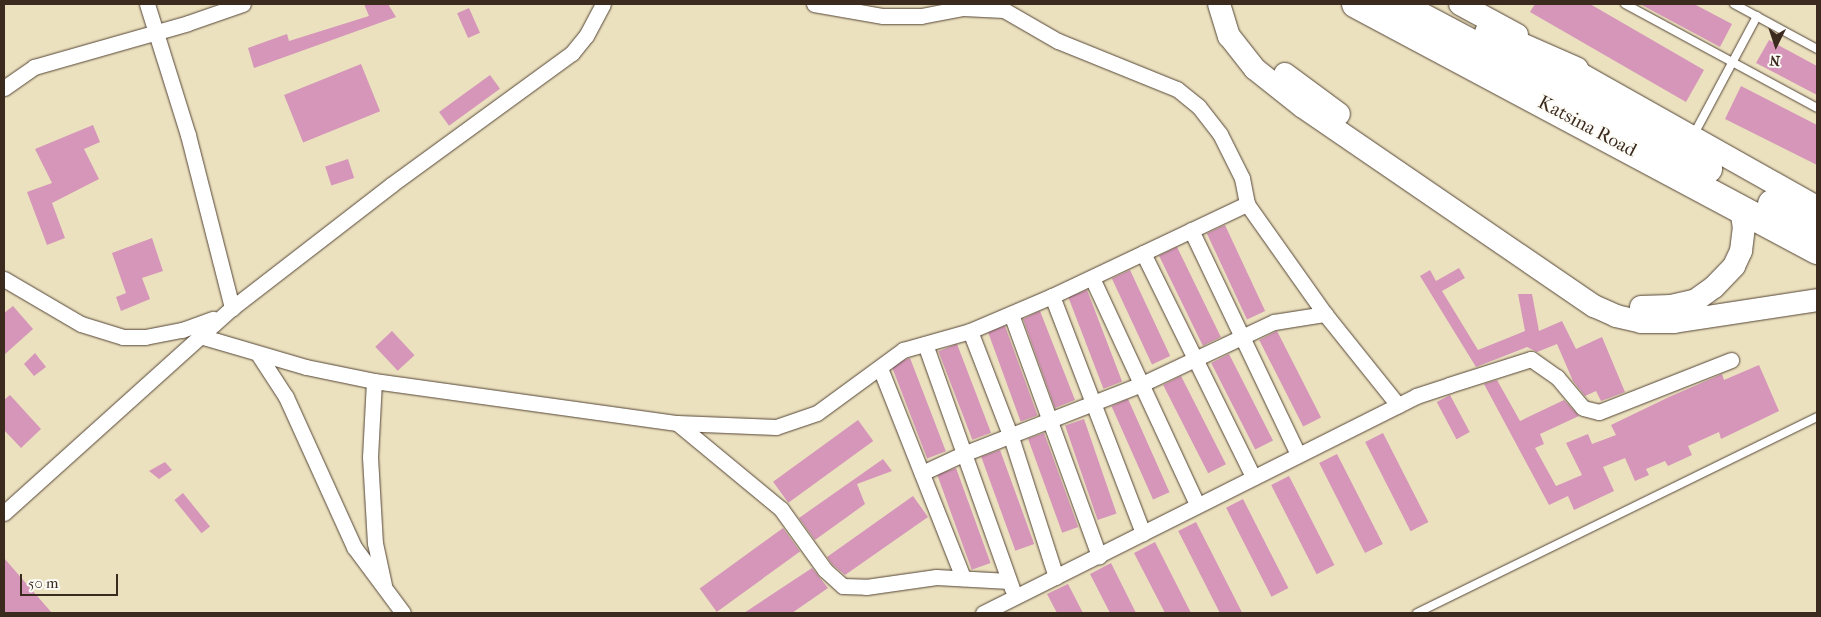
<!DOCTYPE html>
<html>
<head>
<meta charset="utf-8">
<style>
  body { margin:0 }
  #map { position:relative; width:1821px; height:617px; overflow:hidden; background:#ebe1bf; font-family:"IM FELL French Canon",serif }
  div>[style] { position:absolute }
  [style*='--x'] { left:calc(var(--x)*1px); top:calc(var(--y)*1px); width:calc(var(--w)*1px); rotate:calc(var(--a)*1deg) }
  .building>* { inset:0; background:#d596b9; transform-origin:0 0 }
  .roads { filter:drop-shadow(0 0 1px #554536) drop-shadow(0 0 1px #554536) }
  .lane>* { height:8px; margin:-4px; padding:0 4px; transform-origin:4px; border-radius:4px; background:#fff }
  .street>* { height:15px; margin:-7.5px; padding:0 7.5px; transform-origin:7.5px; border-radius:7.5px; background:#fff }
  .secondary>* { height:22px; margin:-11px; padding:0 11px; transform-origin:11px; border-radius:11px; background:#fff }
  .highway>* { height:28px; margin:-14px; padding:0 14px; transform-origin:14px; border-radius:14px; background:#fff }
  span { translate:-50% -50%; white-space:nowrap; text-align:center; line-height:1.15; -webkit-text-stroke:4px #fdfcf7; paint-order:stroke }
  .street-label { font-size:19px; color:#3b2a1e }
  .frame { position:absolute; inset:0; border:5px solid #3b2a1e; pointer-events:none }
  .north { position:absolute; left:1751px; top:20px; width:50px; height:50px; -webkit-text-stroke:4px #fdfcf7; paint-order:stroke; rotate:184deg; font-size:14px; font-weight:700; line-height:20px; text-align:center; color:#3b2a1e }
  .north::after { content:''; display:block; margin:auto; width:18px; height:22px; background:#3b2a1e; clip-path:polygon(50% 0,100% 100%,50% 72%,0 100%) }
  .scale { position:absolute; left:20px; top:574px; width:98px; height:22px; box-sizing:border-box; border:2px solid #3b2a1e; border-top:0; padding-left:6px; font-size:15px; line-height:18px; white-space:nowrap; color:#3b2a1e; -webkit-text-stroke:4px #fdfcf7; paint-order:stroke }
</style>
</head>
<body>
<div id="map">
  <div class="building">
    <div style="clip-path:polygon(364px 4px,388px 4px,396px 17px,254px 68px,248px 48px,287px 34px,289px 41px,369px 16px)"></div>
    <div style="clip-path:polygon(1535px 4px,1590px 4px,1704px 70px,1686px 102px,1530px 12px)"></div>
    <div style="clip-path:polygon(1640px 4px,1694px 4px,1732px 24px,1720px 47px)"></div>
    <div style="left:469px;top:8px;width:27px;height:13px;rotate:66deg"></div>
    <div style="clip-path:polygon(1769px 40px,1817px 66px,1817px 95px,1756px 63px)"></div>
    <div style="left:361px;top:64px;width:51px;height:83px;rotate:68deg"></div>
    <div style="left:490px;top:75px;width:17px;height:63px;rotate:54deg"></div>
    <div style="clip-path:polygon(1741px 86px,1817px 125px,1817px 165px,1725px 119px)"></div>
    <div style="clip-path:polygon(93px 125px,100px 142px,84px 149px,99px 179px,52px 203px,65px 238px,47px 245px,27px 192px,52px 183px,35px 149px)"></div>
    <div style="left:348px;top:159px;width:20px;height:24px;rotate:72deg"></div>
    <div style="left:1225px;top:225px;width:95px;height:20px;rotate:65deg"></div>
    <div style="clip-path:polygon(152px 238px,163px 271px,142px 278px,150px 299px,121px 311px,116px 297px,126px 293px,112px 253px)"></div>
    <div style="left:1177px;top:247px;width:100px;height:20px;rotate:64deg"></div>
    <div style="clip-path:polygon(1459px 268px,1465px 278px,1442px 291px,1478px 350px,1525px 331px,1518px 294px,1532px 294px,1539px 331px,1562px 321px,1576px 349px,1602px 337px,1625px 392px,1601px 401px,1596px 391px,1585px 396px,1573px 381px,1557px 344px,1537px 352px,1527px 347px,1476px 367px,1420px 276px,1430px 270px,1436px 281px)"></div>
    <div style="left:1130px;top:270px;width:95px;height:20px;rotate:65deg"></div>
    <div style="left:1087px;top:290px;width:98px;height:20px;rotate:69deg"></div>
    <div style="clip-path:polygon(13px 306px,33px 329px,4px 355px,4px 313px)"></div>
    <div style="clip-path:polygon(1040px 311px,1075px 400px,1055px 408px,1023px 319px)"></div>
    <div style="left:1005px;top:326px;width:95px;height:18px;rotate:70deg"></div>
    <div style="left:392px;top:331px;width:33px;height:23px;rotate:47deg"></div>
    <div style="left:1277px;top:331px;width:97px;height:20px;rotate:63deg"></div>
    <div style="left:957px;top:344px;width:95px;height:20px;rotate:69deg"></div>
    <div style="clip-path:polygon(35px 353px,46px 367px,34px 376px,24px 364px)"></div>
    <div style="left:1229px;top:354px;width:97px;height:20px;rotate:63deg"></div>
    <div style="left:910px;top:358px;width:100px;height:20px;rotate:69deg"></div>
    <div style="clip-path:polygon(1759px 365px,1779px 411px,1721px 439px,1719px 432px,1688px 446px,1692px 455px,1668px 466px,1665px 461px,1646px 469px,1649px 475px,1635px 481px,1625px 458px,1603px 467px,1614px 491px,1574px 510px,1568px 496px,1549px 505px,1484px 384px,1497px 380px,1520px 421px,1564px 400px,1579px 416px,1540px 434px,1544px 444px,1535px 448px,1556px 486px,1582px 475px,1566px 443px,1588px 434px,1592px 444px,1616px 435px,1611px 425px,1669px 397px,1722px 374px,1724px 380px)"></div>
    <div style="left:1181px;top:376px;width:99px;height:20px;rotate:63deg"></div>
    <div style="clip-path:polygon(10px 395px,41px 429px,21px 448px,4px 430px,4px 400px)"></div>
    <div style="left:1450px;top:395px;width:42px;height:15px;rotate:62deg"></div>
    <div style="left:1128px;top:399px;width:102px;height:18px;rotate:66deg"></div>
    <div style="left:1084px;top:419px;width:100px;height:20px;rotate:71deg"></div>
    <div style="left:858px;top:420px;width:26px;height:105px;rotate:54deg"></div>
    <div style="left:1044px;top:433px;width:100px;height:17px;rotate:70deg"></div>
    <div style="left:1383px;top:433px;width:100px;height:20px;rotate:63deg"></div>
    <div style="left:1000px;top:450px;width:100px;height:20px;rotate:70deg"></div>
    <div style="left:1337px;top:454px;width:101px;height:20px;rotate:63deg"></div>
    <div style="clip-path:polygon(883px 459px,892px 471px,857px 484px,865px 504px,815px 540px,799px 518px)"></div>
    <div style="clip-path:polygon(165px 462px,172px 470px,159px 479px,149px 471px)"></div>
    <div style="left:956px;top:468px;width:101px;height:20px;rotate:70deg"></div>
    <div style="left:1289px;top:476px;width:100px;height:20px;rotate:63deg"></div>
    <div style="left:183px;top:493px;width:43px;height:11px;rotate:51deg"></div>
    <div style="clip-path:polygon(913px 496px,928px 517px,845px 575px,832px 564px,827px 557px)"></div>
    <div style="left:1243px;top:499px;width:100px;height:19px;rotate:63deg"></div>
    <div style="left:1196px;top:522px;width:102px;height:20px;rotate:63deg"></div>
    <div style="left:783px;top:528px;width:29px;height:103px;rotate:54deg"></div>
    <div style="clip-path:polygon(1155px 542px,1191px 613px,1165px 613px,1134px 553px)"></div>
    <div style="clip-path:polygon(4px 558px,52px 613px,4px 613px)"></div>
    <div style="clip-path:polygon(1111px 563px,1136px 613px,1110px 613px,1090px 574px)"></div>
    <div style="clip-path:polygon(812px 568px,828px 588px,792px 613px,744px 613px)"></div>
    <div style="clip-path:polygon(1068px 584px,1083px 613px,1057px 613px,1047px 594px)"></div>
  </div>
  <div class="roads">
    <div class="lane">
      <div style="--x:1625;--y:4;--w:218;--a:28.4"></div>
      <div style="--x:1734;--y:4;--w:94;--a:28.5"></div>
      <div style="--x:1693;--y:136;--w:136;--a:-61.9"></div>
      <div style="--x:1417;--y:613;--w:445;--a:-26.1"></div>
    </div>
    <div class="street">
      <div style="--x:147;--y:4;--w:137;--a:72.6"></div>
      <div style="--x:188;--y:135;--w:179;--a:75.7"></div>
      <div style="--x:814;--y:4;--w:70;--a:9.9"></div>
      <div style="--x:883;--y:16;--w:38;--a:0"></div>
      <div style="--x:921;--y:16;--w:43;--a:-10.8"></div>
      <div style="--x:963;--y:8;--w:41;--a:2.8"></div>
      <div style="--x:1004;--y:10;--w:62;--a:29.9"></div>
      <div style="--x:1058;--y:41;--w:128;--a:22"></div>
      <div style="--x:1177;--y:89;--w:28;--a:39"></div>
      <div style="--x:1199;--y:107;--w:34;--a:52"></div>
      <div style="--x:1220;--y:134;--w:49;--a:63.4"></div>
      <div style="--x:1242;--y:178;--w:26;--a:79"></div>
      <div style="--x:1247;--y:204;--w:135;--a:54.7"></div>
      <div style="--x:1325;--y:314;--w:117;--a:51.3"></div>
      <div style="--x:4;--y:88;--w:37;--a:-35"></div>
      <div style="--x:34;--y:67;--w:160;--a:-15.9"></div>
      <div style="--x:188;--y:23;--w:58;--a:-19.1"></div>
      <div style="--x:1191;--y:230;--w:248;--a:64.5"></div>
      <div style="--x:1143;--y:253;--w:250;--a:63.8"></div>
      <div style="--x:1092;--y:278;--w:249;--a:65.1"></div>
      <div style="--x:4;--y:279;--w:89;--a:30.3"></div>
      <div style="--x:81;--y:324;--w:44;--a:17.2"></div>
      <div style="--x:123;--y:337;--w:22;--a:0"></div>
      <div style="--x:145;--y:337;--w:38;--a:-11"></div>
      <div style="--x:182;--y:330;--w:33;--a:-20"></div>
      <div style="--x:1052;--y:296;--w:254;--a:69"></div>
      <div style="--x:1011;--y:314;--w:258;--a:70"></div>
      <div style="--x:970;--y:331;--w:114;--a:68.9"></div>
      <div style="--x:1011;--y:437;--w:147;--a:72.2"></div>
      <div style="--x:200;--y:336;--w:110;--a:16.3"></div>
      <div style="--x:306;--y:367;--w:69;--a:11.6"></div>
      <div style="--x:374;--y:381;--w:306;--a:7.9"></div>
      <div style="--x:677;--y:423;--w:99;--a:2.3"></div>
      <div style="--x:776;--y:427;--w:43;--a:-18.9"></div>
      <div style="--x:817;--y:413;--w:107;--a:-36.2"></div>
      <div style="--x:903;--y:350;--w:70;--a:-15.8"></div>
      <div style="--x:970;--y:331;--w:89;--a:-23.1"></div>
      <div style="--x:1052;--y:296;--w:216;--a:-25.3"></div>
      <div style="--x:925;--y:344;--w:260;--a:70.4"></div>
      <div style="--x:258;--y:354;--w:51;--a:56.9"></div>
      <div style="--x:286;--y:397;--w:165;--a:65.6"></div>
      <div style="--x:354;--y:547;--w:82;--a:53.4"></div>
      <div style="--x:880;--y:368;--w:226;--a:68.4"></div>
      <div style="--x:374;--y:381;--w:76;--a:93"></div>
      <div style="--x:370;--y:457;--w:86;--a:86.7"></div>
      <div style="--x:375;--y:543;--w:43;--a:77.9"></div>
      <div style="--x:677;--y:423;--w:135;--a:39.6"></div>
      <div style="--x:781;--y:509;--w:75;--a:54.2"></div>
      <div style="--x:825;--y:570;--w:24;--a:42"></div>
      <div style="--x:843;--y:586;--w:23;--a:2"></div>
      <div style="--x:866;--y:587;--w:71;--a:-8.1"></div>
      <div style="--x:936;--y:577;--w:73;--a:3.1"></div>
      <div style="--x:922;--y:473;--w:45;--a:-24.9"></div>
      <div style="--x:963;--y:454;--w:192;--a:-21.4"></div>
      <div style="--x:1142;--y:384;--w:146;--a:-25.2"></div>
      <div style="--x:1274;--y:322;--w:52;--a:-8.9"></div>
      <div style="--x:4;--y:513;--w:307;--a:-42"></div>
      <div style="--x:232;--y:308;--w:201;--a:-37.7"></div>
      <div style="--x:391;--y:185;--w:224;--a:-36.1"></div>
      <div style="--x:572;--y:53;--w:22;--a:-51"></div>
      <div style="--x:586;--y:36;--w:36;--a:-62"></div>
      <div style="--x:983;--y:613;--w:484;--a:-26.6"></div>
      <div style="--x:1416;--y:396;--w:35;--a:-18"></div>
      <div style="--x:1449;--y:385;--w:86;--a:-17.6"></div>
      <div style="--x:1531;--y:359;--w:32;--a:35"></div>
      <div style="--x:1557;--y:377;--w:40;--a:50"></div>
      <div style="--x:1583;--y:408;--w:16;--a:14"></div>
      <div style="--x:1599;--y:412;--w:142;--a:-21.5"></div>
    </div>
    <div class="secondary">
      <div style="--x:1219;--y:4;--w:34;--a:73"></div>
      <div style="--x:1229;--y:36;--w:42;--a:51.8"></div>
      <div style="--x:1255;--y:69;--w:61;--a:38.4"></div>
      <div style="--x:1303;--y:107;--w:353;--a:34.4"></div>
      <div style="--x:1594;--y:306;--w:24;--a:24"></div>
      <div style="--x:1616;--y:316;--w:26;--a:13"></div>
      <div style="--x:1641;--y:322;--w:33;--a:0"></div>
      <div style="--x:1674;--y:322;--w:145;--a:-8.7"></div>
      <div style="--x:1460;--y:4;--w:65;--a:28.5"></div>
      <div style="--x:1561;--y:63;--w:294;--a:29.4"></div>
      <div style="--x:1285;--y:74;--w:67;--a:36.5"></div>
      <div style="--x:1641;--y:307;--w:30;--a:-2"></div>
      <div style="--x:1671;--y:306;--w:26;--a:-13"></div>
      <div style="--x:1696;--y:300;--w:22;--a:-36"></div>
      <div style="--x:1714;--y:287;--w:29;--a:-46"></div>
      <div style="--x:1734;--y:266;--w:17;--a:-65"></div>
      <div style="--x:1741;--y:251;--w:23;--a:-83"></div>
      <div style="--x:1744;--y:228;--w:19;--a:-99"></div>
    </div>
    <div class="highway">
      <div style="--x:1356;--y:4;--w:523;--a:28.09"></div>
      <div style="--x:1397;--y:4;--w:352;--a:27.9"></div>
      <div style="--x:1489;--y:33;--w:94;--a:23.8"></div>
      <div style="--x:1772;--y:204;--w:51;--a:28.1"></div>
    </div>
  </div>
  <div class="street-label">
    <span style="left:1587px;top:127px;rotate:28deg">Katsina Road</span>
  </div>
  <div class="frame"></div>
  <div class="north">N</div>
  <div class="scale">50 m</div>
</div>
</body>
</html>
